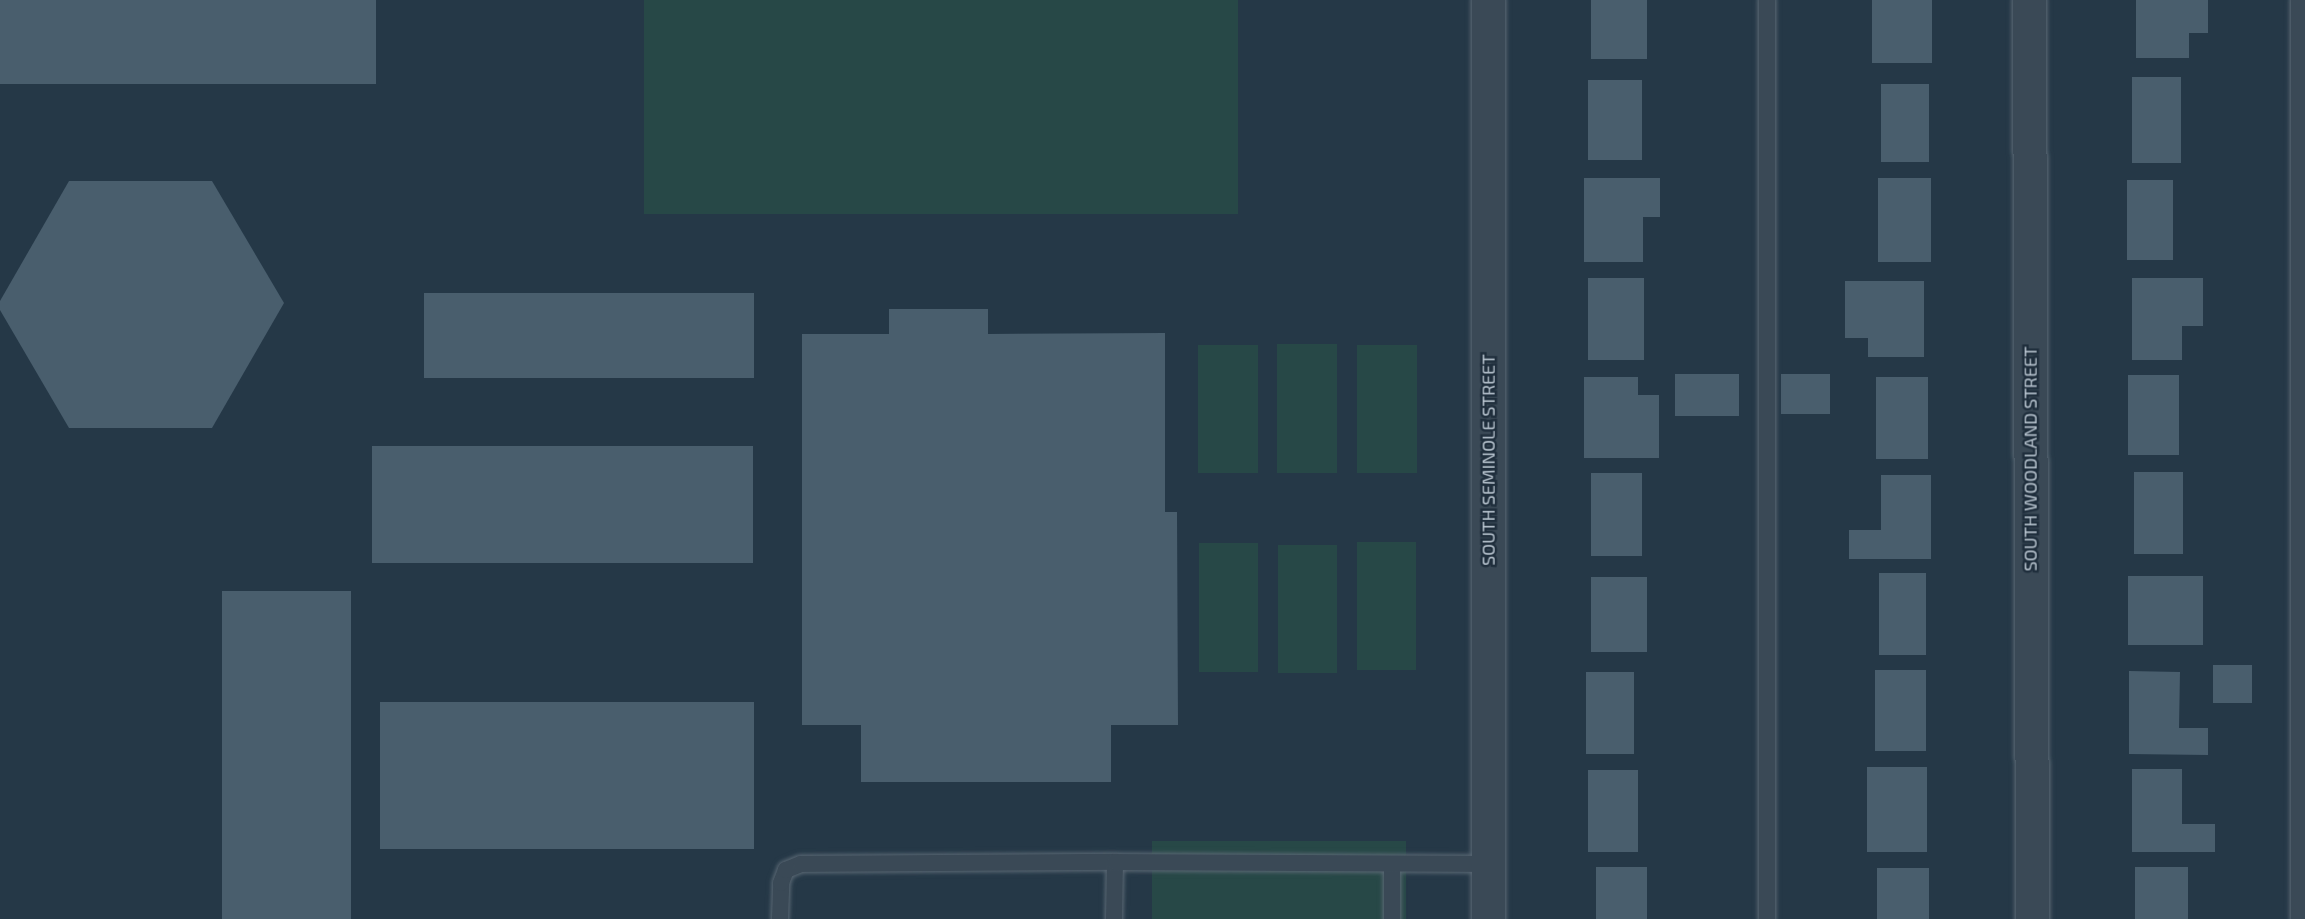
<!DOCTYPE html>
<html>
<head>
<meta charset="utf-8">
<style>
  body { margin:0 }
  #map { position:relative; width:2305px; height:919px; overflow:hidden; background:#253847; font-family:"Exo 2",sans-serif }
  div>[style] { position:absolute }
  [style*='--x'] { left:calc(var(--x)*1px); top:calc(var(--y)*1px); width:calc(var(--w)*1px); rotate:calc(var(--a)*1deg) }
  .green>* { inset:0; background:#274847; transform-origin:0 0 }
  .building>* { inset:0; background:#495e6d; transform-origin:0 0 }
  .roads { filter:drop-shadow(0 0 2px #596773) drop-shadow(0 0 2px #596773) }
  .service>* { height:16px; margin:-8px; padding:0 8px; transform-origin:8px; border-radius:8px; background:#3a4956 }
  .minor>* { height:33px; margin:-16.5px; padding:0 16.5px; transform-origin:16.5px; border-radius:16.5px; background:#3a4956 }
  .tertiary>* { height:33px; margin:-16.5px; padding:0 16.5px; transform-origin:16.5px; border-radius:16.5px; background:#3a4956 }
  span { translate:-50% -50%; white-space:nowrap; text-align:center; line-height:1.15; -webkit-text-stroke:5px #1f2e3c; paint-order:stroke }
  .street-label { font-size:18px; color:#b8c4cf }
</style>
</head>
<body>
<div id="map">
  <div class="green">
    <div style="left:644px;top:0;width:594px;height:214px"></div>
    <div style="left:1277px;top:344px;width:60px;height:129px"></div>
    <div style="left:1258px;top:345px;width:128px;height:60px;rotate:90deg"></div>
    <div style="left:1357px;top:345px;width:60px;height:128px"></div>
    <div style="left:1357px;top:542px;width:59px;height:128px"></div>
    <div style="left:1199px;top:543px;width:59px;height:129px"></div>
    <div style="left:1278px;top:545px;width:59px;height:128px"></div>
    <div style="left:1406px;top:841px;width:78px;height:254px;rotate:90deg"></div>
  </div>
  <div class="building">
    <div style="left:0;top:0;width:376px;height:84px"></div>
    <div style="left:1591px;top:0;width:56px;height:59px"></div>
    <div style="left:1872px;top:0;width:60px;height:63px"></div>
    <div style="clip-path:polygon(2136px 0,2208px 0,2208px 33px,2189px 33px,2189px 58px,2136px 58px)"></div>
    <div style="left:2132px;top:77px;width:49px;height:86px"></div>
    <div style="left:1588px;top:80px;width:54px;height:80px"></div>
    <div style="left:1881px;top:84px;width:48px;height:78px"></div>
    <div style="clip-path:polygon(1584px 178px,1660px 178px,1660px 217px,1643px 217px,1643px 262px,1584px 262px)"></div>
    <div style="left:1878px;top:178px;width:53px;height:84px"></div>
    <div style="left:2127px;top:180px;width:46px;height:80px"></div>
    <div style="clip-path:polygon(69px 181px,212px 181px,284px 303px,212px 428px,69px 428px,0 310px,0 301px)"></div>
    <div style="left:1588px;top:278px;width:56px;height:82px"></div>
    <div style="clip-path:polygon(2132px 278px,2203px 278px,2203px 326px,2182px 326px,2182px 360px,2132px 360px)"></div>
    <div style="clip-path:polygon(1845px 281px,1924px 281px,1924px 357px,1868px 357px,1868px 338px,1845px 338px)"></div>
    <div style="left:424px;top:293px;width:330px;height:85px"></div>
    <div style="clip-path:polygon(889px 309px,988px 309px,988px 334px,1165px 333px,1165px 512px,1177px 512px,1178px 725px,1111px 725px,1111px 782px,861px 782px,861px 725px,802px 725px,802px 334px,889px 334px)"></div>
    <div style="left:1675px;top:374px;width:64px;height:42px"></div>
    <div style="left:1781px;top:374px;width:49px;height:40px"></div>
    <div style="left:2128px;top:375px;width:51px;height:80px"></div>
    <div style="clip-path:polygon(1584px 377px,1638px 377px,1638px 395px,1659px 395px,1659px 458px,1584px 458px)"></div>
    <div style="left:1876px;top:377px;width:52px;height:82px"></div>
    <div style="left:372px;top:446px;width:381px;height:117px"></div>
    <div style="left:2134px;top:472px;width:49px;height:82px"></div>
    <div style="left:1591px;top:473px;width:51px;height:83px"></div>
    <div style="clip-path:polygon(1881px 475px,1931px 475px,1931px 559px,1849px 559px,1849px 530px,1881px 530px)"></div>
    <div style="left:1879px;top:573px;width:47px;height:82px"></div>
    <div style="left:2128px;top:576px;width:75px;height:69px"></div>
    <div style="left:1591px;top:577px;width:56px;height:75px"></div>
    <div style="left:222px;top:591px;width:129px;height:328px"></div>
    <div style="left:2213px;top:665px;width:39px;height:38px"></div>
    <div style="left:1875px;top:670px;width:51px;height:81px"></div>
    <div style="clip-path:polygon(2129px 671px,2180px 672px,2179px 728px,2208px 728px,2208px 755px,2129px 754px)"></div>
    <div style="left:1586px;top:672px;width:48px;height:82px"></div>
    <div style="left:754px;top:702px;width:147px;height:374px;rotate:90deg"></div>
    <div style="left:1867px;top:767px;width:60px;height:85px"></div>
    <div style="clip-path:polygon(2132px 769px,2182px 769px,2182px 824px,2215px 824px,2215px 852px,2132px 852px)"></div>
    <div style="left:1588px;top:770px;width:50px;height:82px"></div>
    <div style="left:1596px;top:867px;width:51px;height:52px"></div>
    <div style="left:2135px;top:867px;width:53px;height:52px"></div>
    <div style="left:1877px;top:868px;width:52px;height:51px"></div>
  </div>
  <div class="roads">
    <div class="service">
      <div style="--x:1767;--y:0;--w:919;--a:90"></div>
      <div style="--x:2299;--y:0;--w:919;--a:90"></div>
      <div style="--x:1392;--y:864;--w:55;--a:90"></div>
      <div style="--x:780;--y:919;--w:36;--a:-88"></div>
      <div style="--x:781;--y:883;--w:14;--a:-69"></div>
      <div style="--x:786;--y:870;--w:16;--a:-22"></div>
      <div style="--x:801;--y:864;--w:314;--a:-0.4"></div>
      <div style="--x:1114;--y:919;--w:57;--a:-89"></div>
      <div style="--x:1115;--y:862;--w:373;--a:0.3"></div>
    </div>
    <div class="minor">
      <div style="--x:2029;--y:0;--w:919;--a:89.81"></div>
    </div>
    <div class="tertiary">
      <div style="--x:1488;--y:0;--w:919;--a:90"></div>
    </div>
  </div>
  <div class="street-label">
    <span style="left:2030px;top:459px;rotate:-90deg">SOUTH WOODLAND STREET</span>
    <span style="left:1488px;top:460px;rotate:-90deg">SOUTH SEMINOLE STREET</span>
  </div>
</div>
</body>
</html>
